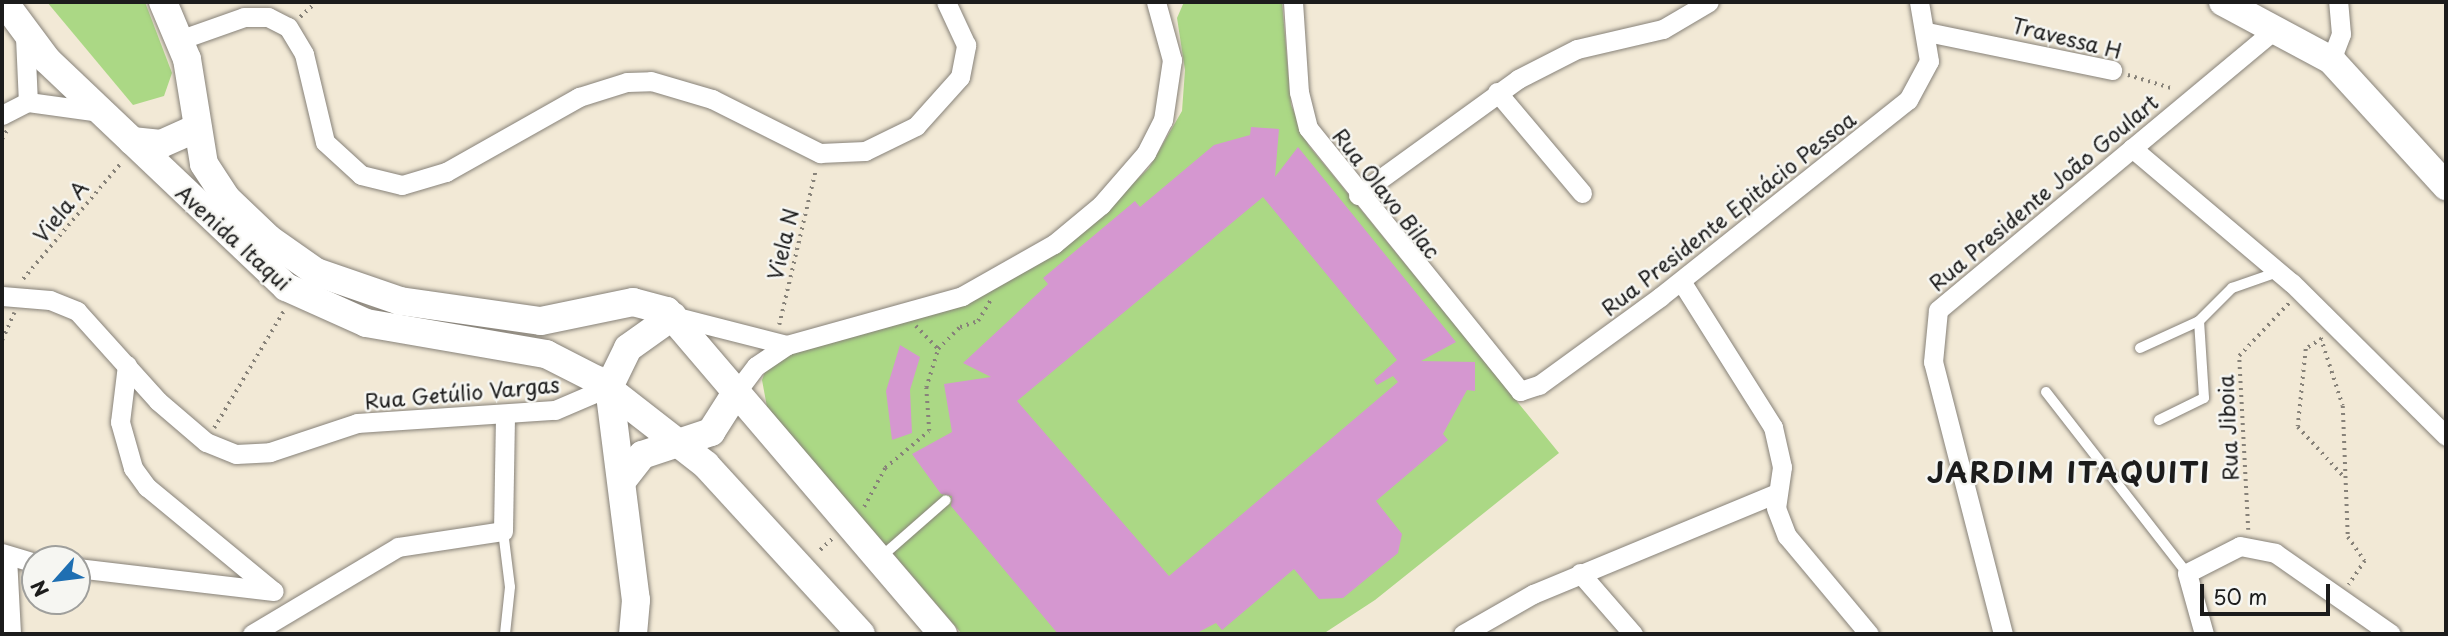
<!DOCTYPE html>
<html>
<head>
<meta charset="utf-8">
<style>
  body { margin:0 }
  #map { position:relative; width:2448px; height:636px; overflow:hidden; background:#f2e9d6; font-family:"Playpen Sans",sans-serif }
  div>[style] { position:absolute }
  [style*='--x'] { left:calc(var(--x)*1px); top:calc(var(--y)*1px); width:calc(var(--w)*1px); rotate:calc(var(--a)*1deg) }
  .green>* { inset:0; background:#abd885 }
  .building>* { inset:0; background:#d597d0 }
  .path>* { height:3.5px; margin-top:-1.75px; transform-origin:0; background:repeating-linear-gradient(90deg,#878279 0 2px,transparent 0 7px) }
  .roads { filter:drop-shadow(0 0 2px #878279) drop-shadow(0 0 2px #878279) }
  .lane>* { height:10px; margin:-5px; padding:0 5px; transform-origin:5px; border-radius:5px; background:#fff }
  .street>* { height:19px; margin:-9.5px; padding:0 9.5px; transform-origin:9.5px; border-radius:9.5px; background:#fff }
  .secondary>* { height:28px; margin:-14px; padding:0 14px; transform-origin:14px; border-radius:14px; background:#fff }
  span { translate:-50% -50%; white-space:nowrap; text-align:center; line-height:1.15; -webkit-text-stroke:5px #f6f6f2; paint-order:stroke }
  .street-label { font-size:21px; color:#1c1c1c }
  .district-label { font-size:28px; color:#1c1c1c; font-weight:700; letter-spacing:2px }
  .frame { position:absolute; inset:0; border:4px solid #1c1c1c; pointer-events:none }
  .north { position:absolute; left:21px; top:545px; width:70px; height:70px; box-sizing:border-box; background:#f6f6f2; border:2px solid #9f9f9c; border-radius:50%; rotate:242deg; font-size:19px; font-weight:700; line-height:28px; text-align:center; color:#1c1c1c }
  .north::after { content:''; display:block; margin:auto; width:24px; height:32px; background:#1f6fb2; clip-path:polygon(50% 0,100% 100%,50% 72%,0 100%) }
  .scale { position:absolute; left:2200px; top:584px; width:130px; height:32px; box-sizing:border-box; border:4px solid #1c1c1c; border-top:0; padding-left:9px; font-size:21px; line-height:24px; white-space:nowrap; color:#1c1c1c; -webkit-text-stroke:5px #f6f6f2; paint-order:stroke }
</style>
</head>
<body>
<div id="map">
  <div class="green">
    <div style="clip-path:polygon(47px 2px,145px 2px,172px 73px,164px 96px,133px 105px)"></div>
    <div style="clip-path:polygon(1184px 2px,1282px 2px,1291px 105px,1309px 146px,1559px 453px,1375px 600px,1323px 634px,962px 634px,767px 407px,762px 380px,767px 366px,789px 353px,915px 319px,1115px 201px,1149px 168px,1182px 111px,1185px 70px,1177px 18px)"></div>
  </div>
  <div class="building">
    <div style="clip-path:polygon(evenodd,1251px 127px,1279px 129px,1275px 177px,1298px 147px,1456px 342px,1421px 361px,1475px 362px,1475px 391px,1467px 390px,1443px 434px,1448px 440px,1376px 501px,1402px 534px,1398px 553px,1343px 598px,1319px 599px,1294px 569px,1222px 630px,1216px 623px,1195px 634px,1058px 634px,951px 506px,952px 496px,941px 494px,912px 454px,952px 432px,944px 384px,991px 377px,963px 363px,1048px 284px,1043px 278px,1135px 201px,1140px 207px,1214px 145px,1250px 135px,1251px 127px,1263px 197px,1397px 360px,1374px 380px,1377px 385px,1393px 376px,1398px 382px,1169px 576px,1017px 401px,1263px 197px)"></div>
    <div style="clip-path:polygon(900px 345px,920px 357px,910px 390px,912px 433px,892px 440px,886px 391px)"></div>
  </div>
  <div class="path">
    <div style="--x:300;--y:17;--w:22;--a:-43"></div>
    <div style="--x:2128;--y:75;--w:48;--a:16.9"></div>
    <div style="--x:2;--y:139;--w:10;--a:-61"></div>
    <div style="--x:23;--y:279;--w:153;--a:-49.8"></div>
    <div style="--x:779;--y:325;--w:160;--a:-76.7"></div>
    <div style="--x:916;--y:326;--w:32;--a:46"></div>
    <div style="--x:2321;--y:338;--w:71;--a:72.1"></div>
    <div style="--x:2343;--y:406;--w:131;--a:87.8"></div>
    <div style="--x:2348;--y:537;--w:29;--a:55"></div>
    <div style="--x:2365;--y:561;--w:29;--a:124"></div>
    <div style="--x:2322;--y:339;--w:19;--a:148"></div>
    <div style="--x:2306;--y:349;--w:78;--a:95.9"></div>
    <div style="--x:2298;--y:427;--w:69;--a:47.3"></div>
    <div style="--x:2;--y:340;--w:30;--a:-66"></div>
    <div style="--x:214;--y:428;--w:139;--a:-59.2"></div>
    <div style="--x:864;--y:507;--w:44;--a:-61.7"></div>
    <div style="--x:885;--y:468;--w:57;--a:-40.1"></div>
    <div style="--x:929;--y:431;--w:43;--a:-94"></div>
    <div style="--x:926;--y:388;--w:41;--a:-72.9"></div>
    <div style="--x:938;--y:349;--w:31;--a:-45"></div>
    <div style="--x:960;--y:327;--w:19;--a:-18"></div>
    <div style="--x:978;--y:321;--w:26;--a:-59"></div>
    <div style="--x:2248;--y:530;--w:174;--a:-93"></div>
    <div style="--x:2239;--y:356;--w:73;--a:-46.7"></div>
    <div style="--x:820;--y:550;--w:18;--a:-43"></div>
  </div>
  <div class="roads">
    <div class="lane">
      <div style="--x:2140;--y:348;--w:65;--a:-24.6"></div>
      <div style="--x:2199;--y:321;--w:47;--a:-45"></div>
      <div style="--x:2232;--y:288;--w:49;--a:-19.2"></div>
      <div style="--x:2046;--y:392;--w:229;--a:52.1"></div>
      <div style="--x:2159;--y:420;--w:50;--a:-26.1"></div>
      <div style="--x:2204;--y:398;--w:77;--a:-93.7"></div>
      <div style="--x:503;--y:531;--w:56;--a:82.9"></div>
      <div style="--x:510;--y:587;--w:47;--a:96.1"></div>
      <div style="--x:881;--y:557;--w:86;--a:-41.2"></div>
    </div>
    <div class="street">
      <div style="--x:1293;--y:2;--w:90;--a:86.2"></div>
      <div style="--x:1299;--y:92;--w:37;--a:76"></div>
      <div style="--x:1308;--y:128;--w:338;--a:51.1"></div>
      <div style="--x:1520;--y:391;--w:20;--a:-18"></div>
      <div style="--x:1539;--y:385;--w:150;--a:-36"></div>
      <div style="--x:1660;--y:297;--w:317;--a:-38.5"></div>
      <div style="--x:1908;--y:100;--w:44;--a:-61.7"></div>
      <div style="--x:1929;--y:61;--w:60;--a:-99.6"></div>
      <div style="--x:1927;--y:32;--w:189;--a:11.6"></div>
      <div style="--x:25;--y:37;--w:65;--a:87.4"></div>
      <div style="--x:182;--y:39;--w:66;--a:-19.5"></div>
      <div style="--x:244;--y:17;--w:24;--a:0"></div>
      <div style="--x:268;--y:17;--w:22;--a:27"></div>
      <div style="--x:288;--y:27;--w:31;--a:59"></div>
      <div style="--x:304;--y:54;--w:90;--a:76.6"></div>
      <div style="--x:325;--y:142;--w:49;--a:42.5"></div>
      <div style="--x:361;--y:175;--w:42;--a:13.7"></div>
      <div style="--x:402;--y:185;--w:46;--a:-16.5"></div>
      <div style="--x:446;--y:172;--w:153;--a:-29.4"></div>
      <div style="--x:579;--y:97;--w:50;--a:-17.4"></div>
      <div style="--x:627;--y:82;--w:24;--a:-2"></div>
      <div style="--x:651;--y:81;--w:64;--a:16.4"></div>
      <div style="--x:712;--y:99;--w:121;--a:26.6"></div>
      <div style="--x:820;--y:153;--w:45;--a:-2.5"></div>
      <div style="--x:865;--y:151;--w:57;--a:-26.1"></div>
      <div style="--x:916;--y:126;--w:66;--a:-48.1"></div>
      <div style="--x:960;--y:77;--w:33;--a:-79"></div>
      <div style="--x:966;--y:45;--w:47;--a:-114.9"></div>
      <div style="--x:2331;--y:60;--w:28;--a:-69"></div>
      <div style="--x:2341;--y:34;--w:32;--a:-95"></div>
      <div style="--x:1497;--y:92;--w:132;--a:49.9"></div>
      <div style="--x:2;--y:115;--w:29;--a:-27"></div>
      <div style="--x:28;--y:102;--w:73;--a:7.9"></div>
      <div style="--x:2132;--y:148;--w:209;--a:40.2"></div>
      <div style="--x:2292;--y:283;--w:217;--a:44.8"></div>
      <div style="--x:1358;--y:195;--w:198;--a:-35.9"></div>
      <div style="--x:1518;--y:79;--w:66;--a:-27"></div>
      <div style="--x:1577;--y:49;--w:88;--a:-13.1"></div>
      <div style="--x:1663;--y:29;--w:53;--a:-30.4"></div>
      <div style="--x:1681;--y:281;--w:173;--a:57.8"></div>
      <div style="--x:1773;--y:427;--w:41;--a:77.3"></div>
      <div style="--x:1782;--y:467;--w:41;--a:98.3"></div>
      <div style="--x:1776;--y:508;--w:30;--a:69"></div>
      <div style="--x:1787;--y:536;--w:128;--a:50.1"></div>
      <div style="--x:2;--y:296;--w:48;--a:4.8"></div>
      <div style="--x:50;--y:300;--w:29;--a:22"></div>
      <div style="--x:77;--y:311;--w:121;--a:48"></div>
      <div style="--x:158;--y:401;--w:63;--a:40.5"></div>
      <div style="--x:206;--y:442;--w:32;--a:22"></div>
      <div style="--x:236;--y:454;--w:34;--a:-3"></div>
      <div style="--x:270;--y:452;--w:92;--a:-18.4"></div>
      <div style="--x:357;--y:423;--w:198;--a:-3.8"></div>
      <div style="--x:555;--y:410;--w:59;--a:-23.1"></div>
      <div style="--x:673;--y:316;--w:118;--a:14.3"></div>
      <div style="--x:127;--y:365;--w:57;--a:97"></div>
      <div style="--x:120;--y:422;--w:48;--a:74.2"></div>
      <div style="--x:133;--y:468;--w:24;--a:54"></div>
      <div style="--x:147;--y:487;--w:162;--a:39.5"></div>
      <div style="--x:737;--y:391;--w:31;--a:-53"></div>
      <div style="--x:756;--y:366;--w:37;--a:-34"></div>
      <div style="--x:787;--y:345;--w:182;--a:-15.6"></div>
      <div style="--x:962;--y:296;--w:106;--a:-29.5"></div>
      <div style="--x:1054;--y:244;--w:61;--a:-39.7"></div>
      <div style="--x:1101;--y:205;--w:69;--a:-49.1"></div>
      <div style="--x:1146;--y:153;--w:37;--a:-63"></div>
      <div style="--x:1163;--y:120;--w:61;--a:-81.5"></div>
      <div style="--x:1172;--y:60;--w:60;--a:-105.4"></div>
      <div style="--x:2;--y:553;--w:34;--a:17"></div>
      <div style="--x:7;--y:557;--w:77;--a:87"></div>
      <div style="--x:77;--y:568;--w:198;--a:6.7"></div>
      <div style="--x:1580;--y:573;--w:81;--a:49"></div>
      <div style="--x:252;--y:634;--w:170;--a:-30.8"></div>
      <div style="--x:398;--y:547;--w:106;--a:-8.7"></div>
      <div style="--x:503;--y:531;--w:117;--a:-89"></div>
      <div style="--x:1463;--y:634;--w:81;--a:-29.7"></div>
      <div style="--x:1533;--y:594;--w:264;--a:-22.5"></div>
      <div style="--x:2003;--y:634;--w:281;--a:-104.4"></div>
      <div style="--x:1933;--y:362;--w:52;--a:-84.5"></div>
      <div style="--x:1938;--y:310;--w:437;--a:-39.8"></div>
      <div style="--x:2204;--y:634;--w:63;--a:-105.6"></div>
      <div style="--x:2187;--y:573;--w:59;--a:-27"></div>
      <div style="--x:2240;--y:546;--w:36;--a:11"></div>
      <div style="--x:2275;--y:553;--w:141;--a:34.9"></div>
    </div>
    <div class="secondary">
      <div style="--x:4;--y:2;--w:72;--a:53.4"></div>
      <div style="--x:47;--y:60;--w:330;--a:43.5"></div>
      <div style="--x:286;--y:287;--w:88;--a:24.2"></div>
      <div style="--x:366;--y:323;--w:183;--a:9.8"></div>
      <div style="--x:546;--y:354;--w:57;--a:27"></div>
      <div style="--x:597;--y:380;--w:138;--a:37.9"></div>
      <div style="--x:706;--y:465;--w:229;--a:47.5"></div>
      <div style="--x:163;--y:2;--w:62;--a:67.2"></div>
      <div style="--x:187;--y:59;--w:106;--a:80.8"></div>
      <div style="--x:204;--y:164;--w:42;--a:56.7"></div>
      <div style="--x:227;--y:199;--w:58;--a:43.6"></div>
      <div style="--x:269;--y:239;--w:57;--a:35.1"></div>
      <div style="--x:316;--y:272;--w:89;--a:19"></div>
      <div style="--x:400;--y:301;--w:142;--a:8.1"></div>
      <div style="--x:541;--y:321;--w:94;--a:-11.7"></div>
      <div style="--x:633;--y:302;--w:35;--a:15"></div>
      <div style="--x:667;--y:311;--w:425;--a:49.5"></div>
      <div style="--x:2223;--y:2;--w:123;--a:28.2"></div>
      <div style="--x:2331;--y:60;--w:171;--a:47.6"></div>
      <div style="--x:132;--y:141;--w:29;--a:6"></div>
      <div style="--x:161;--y:144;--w:39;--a:-24"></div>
      <div style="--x:609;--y:387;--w:215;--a:82.8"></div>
      <div style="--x:636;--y:600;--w:34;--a:95"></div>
      <div style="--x:609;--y:387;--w:43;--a:-64"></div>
      <div style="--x:628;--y:348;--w:55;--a:-35.4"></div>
      <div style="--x:622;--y:481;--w:33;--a:-52"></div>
      <div style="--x:642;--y:455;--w:73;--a:-18.4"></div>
      <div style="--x:711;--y:432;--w:49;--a:-57.6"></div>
    </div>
  </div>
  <div class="street-label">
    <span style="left:2067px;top:37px;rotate:14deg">Travessa H</span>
    <span style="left:2043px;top:192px;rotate:-40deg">Rua Presidente João Goulart</span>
    <span style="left:1387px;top:193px;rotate:52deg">Rua Olavo Bilac</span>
    <span style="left:60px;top:211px;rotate:-50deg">Viela A</span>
    <span style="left:1728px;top:213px;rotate:-38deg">Rua Presidente Epitácio Pessoa</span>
    <span style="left:234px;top:237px;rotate:42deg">Avenida Itaqui</span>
    <span style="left:782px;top:244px;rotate:-76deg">Viela N</span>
    <span style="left:462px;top:392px;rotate:-5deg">Rua Getúlio Vargas</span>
    <span style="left:2227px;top:428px;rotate:-93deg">Rua Jiboia</span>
  </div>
  <div class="district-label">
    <span style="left:2069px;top:472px">JARDIM ITAQUITI</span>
  </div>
  <div class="frame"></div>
  <div class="north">N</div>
  <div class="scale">50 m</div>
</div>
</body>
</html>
